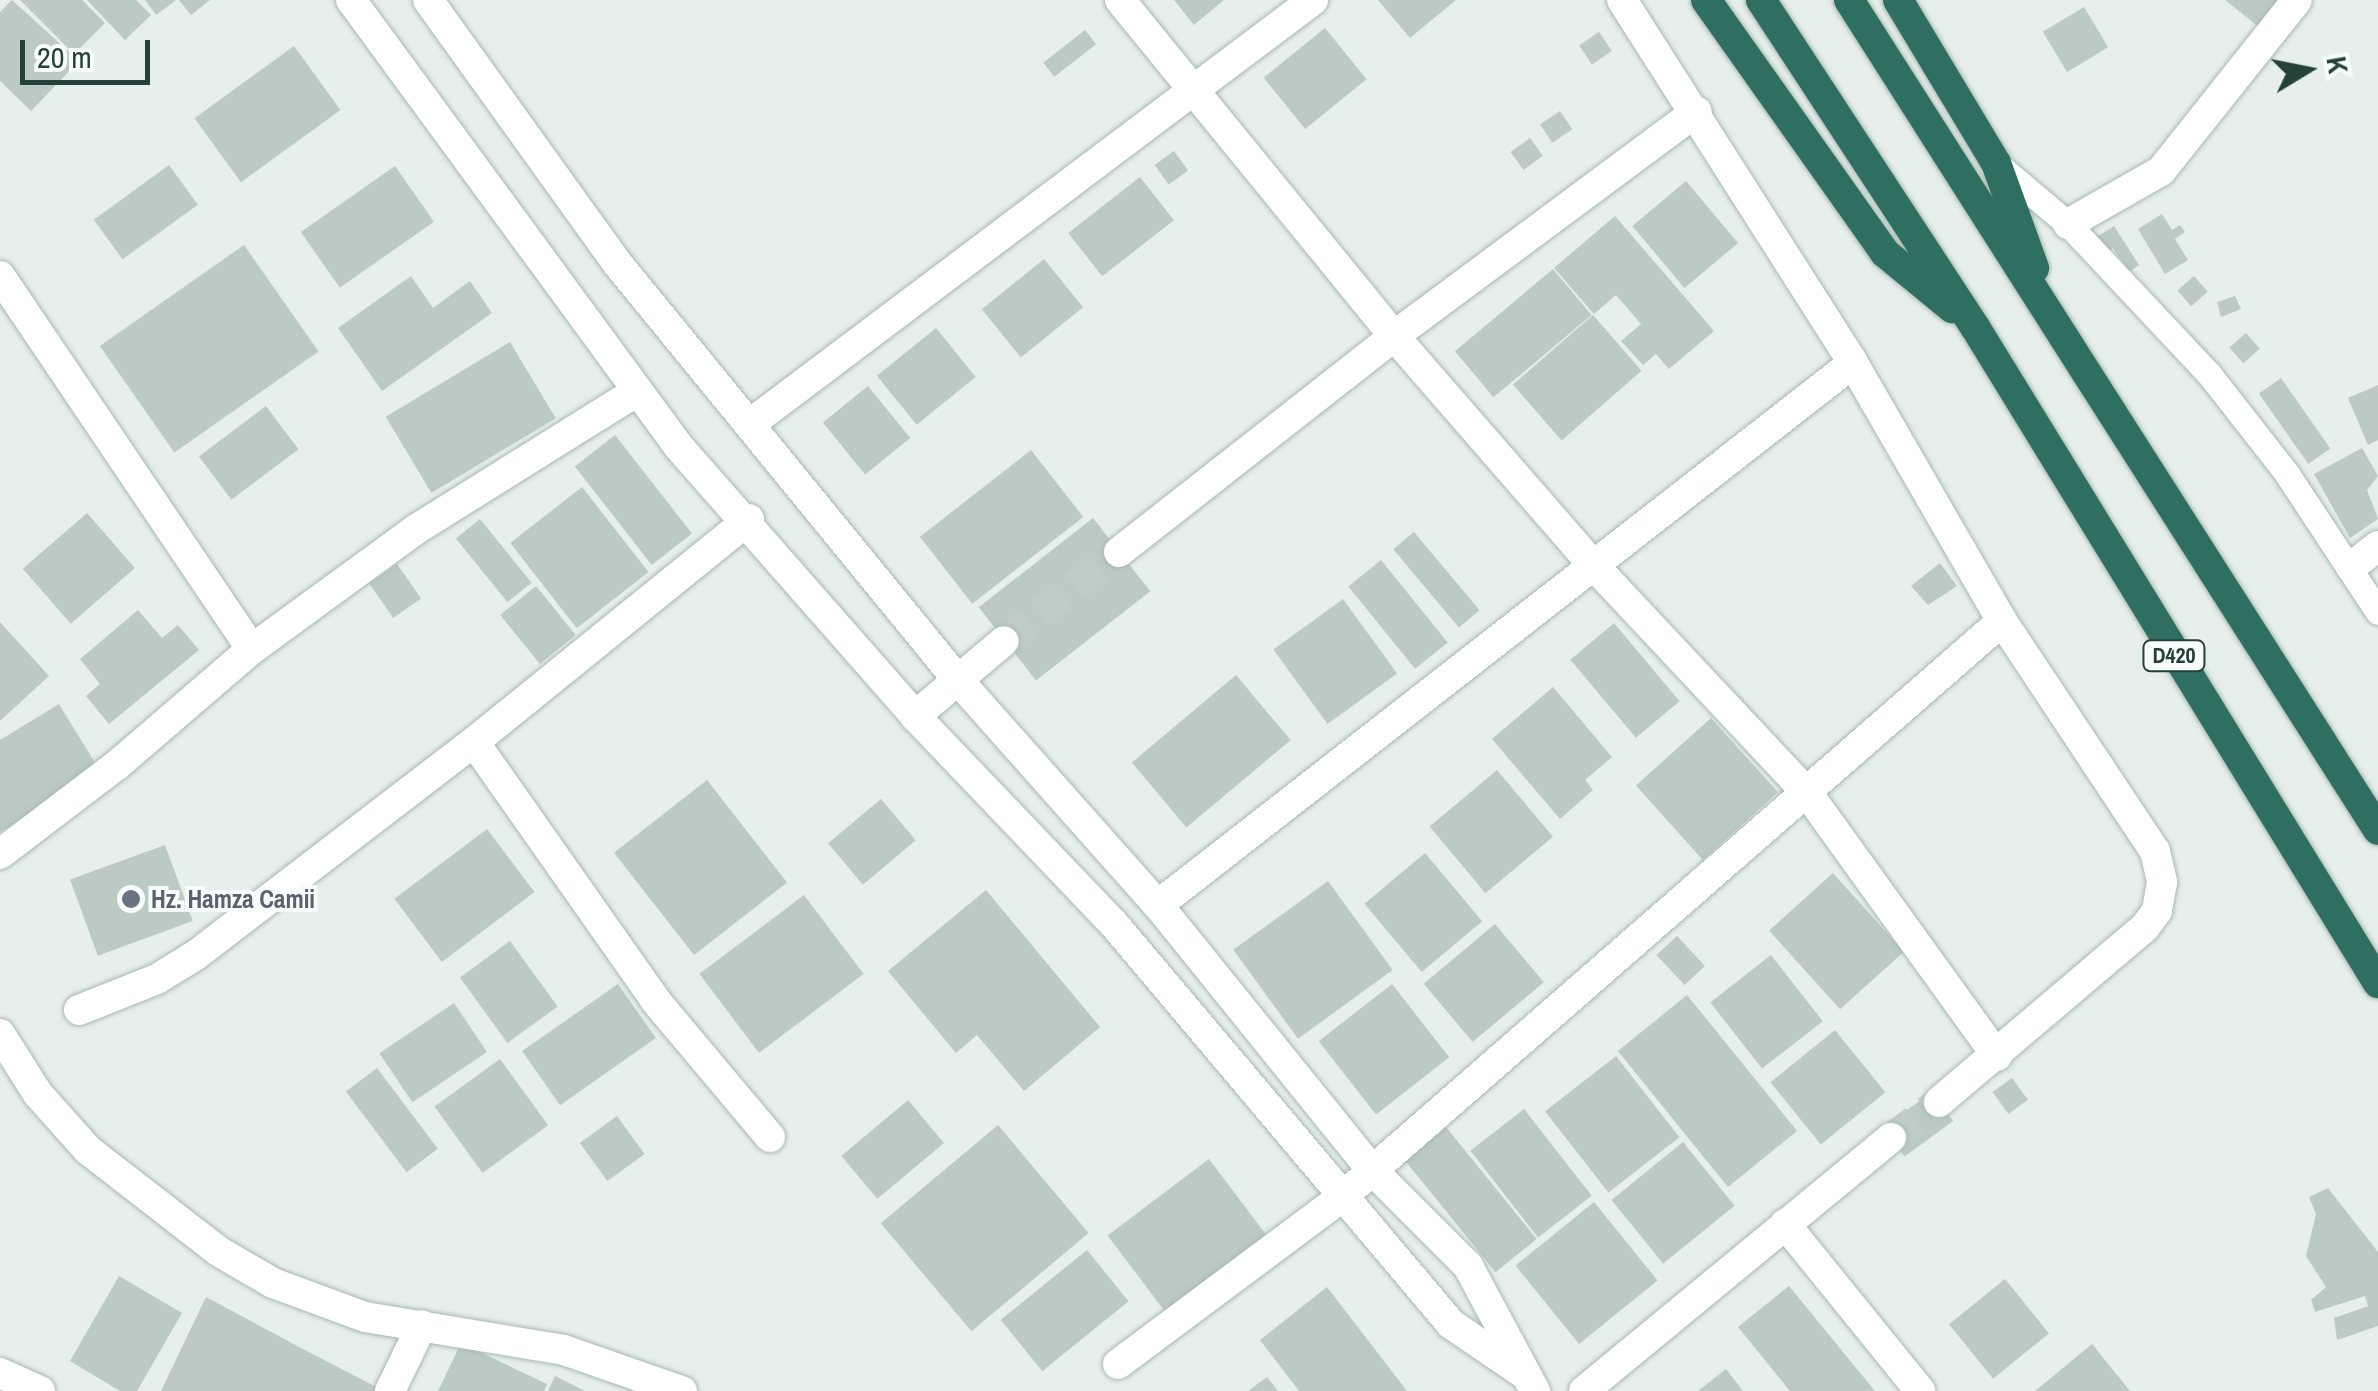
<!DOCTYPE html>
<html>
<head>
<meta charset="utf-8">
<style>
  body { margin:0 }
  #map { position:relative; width:2378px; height:1391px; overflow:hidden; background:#e6efeb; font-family:"Archivo Narrow",sans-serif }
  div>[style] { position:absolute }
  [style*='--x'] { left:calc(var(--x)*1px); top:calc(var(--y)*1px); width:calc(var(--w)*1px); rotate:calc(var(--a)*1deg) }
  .building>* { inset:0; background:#bbcac4; transform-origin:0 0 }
  .street-tunnel>* { height:30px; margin-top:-15px; transform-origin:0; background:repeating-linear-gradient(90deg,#bfccc8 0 30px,transparent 0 45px) }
  .roads { filter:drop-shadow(0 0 2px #a8b8b2) drop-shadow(0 0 2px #a8b8b2) }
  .lane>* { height:25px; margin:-12.5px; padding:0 12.5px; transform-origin:12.5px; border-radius:12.5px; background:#fff }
  .street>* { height:30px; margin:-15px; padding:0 15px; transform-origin:15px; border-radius:15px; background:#fff }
  .secondary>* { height:30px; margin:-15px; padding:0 15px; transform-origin:15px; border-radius:15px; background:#fff }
  .highway>* { height:30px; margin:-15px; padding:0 15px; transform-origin:15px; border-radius:15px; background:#2f6f62 }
  .dots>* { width:28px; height:28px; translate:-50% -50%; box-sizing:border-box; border:5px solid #f7fbf9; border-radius:50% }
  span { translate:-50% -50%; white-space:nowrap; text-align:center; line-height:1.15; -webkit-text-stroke:8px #f7fbf9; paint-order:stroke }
  .shield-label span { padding:2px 8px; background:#f7fbf9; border:2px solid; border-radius:8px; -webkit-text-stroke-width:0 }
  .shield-label { font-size:22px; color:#24423a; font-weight:700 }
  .worship-label { font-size:25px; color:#5b616d; font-weight:700 }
  .left { translate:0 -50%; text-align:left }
  .north { position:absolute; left:2258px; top:20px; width:100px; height:100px; -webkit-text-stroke:8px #f7fbf9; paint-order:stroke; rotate:80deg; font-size:28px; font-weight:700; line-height:40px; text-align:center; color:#24423a }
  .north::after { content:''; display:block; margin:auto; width:35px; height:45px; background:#24423a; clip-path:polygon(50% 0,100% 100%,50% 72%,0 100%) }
  .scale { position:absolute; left:20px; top:40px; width:130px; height:45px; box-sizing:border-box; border:5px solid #24423a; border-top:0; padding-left:12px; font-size:30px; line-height:35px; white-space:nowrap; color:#24423a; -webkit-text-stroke:8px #f7fbf9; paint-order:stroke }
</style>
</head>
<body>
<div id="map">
  <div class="building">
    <div style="clip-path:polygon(12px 0,79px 61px,31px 111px,0 81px,0 12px)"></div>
    <div style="clip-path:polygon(20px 0,82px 0,105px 23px,74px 54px)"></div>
    <div style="clip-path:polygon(87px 0,136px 0,151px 15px,125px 40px)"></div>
    <div style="clip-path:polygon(145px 0,176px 0,156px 15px)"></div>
    <div style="clip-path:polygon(179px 0,210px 0,191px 15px)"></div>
    <div style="clip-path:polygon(1174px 0,1224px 0,1194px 25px)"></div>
    <div style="clip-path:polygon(1378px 0,1456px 0,1410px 38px)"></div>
    <div style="clip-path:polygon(2225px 0,2279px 0,2259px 27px)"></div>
    <div style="left:2084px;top:7px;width:47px;height:48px;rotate:59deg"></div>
    <div style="left:1325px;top:28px;width:66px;height:79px;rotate:51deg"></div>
    <div style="left:1085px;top:30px;width:18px;height:53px;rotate:52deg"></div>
    <div style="left:1599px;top:32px;width:23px;height:24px;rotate:56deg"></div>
    <div style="left:294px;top:46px;width:79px;height:123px;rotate:54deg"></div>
    <div style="left:1560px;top:111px;width:22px;height:24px;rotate:56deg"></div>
    <div style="left:1530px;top:138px;width:22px;height:24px;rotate:54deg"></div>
    <div style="left:1174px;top:151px;width:24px;height:24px;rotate:54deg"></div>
    <div style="left:169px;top:165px;width:49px;height:93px;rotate:54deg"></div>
    <div style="left:395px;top:166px;width:68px;height:115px;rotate:55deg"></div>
    <div style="left:1140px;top:177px;width:55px;height:91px;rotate:52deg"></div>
    <div style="left:1686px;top:181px;width:81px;height:70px;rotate:50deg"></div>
    <div style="clip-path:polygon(2162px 214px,2172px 230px,2180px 225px,2185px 232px,2175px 239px,2188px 260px,2165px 274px,2138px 229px)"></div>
    <div style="clip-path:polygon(1615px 216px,1714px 331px,1669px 369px,1656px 354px,1643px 365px,1621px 341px,1641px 324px,1616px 295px,1594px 314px,1554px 268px)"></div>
    <div style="clip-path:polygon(2114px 226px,2139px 265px,2129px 272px,2113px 248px,2105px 254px,2095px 238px)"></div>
    <div style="left:244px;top:245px;width:130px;height:176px;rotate:55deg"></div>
    <div style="left:1044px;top:259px;width:62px;height:80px;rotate:51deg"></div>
    <div style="left:1553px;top:269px;width:60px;height:128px;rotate:50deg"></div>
    <div style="clip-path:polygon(411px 276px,433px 308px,470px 281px,492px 313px,382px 391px,338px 328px)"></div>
    <div style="left:2194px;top:276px;width:21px;height:22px;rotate:49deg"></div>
    <div style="clip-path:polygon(2235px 296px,2241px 309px,2221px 317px,2217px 302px)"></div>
    <div style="left:1593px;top:315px;width:74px;height:106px;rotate:49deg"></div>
    <div style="left:936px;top:328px;width:63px;height:76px;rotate:51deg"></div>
    <div style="left:2246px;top:333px;width:21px;height:22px;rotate:49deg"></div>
    <div style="left:510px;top:342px;width:89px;height:145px;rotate:59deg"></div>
    <div style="left:2281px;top:378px;width:86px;height:27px;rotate:55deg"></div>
    <div style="clip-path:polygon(2378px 385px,2378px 440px,2368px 445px,2348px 398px)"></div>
    <div style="left:868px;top:386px;width:67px;height:58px;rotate:51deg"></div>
    <div style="left:266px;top:406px;width:54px;height:84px;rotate:53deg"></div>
    <div style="left:615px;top:435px;width:125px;height:51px;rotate:52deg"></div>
    <div style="clip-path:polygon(2362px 448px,2378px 476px,2367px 490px,2378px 519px,2350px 538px,2314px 474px)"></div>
    <div style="left:1031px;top:450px;width:85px;height:141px;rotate:52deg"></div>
    <div style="left:582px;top:487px;width:108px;height:91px;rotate:52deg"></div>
    <div style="left:87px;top:513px;width:73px;height:85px;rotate:49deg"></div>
    <div style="left:1093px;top:518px;width:93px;height:145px;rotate:52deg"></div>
    <div style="left:480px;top:519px;width:82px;height:31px;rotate:51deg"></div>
    <div style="left:1414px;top:532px;width:102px;height:27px;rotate:50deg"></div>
    <div style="left:1381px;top:560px;width:106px;height:42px;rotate:51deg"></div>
    <div style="clip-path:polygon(1940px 563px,1957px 586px,1928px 605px,1911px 586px)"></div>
    <div style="left:397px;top:564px;width:42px;height:34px;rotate:55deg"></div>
    <div style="left:536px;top:586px;width:63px;height:46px;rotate:51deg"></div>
    <div style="left:1343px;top:599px;width:92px;height:86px;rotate:54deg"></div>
    <div style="clip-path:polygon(138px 610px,162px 638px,178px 625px,199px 650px,109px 724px,86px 696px,100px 684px,80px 659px)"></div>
    <div style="clip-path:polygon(0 622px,49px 676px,0 721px)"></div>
    <div style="left:1614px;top:623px;width:102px;height:57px;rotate:50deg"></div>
    <div style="left:1236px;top:675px;width:85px;height:136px;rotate:50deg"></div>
    <div style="clip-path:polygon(1553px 687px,1612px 757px,1585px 780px,1593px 790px,1560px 819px,1492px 739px)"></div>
    <div style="clip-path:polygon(59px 704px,100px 771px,0 832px,0 740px)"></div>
    <div style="left:1711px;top:718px;width:100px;height:101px;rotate:48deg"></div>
    <div style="left:1497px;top:770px;width:87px;height:88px;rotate:50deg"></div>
    <div style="left:707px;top:780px;width:130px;height:118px;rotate:52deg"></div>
    <div style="left:881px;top:799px;width:54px;height:69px;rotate:50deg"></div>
    <div style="left:487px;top:829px;width:79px;height:116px;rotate:53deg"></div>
    <div style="left:165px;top:845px;width:81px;height:101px;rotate:70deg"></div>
    <div style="left:1425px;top:853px;width:89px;height:79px;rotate:50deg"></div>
    <div style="left:1833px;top:873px;width:106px;height:86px;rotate:48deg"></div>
    <div style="left:1328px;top:881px;width:110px;height:117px;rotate:54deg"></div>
    <div style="clip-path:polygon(986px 890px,1100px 1027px,1024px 1091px,977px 1035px,956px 1053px,888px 971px)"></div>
    <div style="left:804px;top:895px;width:99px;height:131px;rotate:53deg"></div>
    <div style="left:1495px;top:924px;width:76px;height:93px;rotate:50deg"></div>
    <div style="left:1677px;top:936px;width:41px;height:28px;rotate:47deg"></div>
    <div style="left:510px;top:941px;width:81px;height:62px;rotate:54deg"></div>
    <div style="left:1771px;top:955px;width:84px;height:77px;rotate:52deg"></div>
    <div style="left:618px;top:984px;width:66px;height:117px;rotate:55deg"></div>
    <div style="left:1392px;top:984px;width:93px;height:93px;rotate:52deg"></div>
    <div style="left:1687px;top:995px;width:175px;height:89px;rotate:51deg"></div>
    <div style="left:454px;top:1003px;width:59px;height:90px;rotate:56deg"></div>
    <div style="left:1835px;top:1030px;width:80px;height:83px;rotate:51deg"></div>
    <div style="left:1616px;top:1056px;width:103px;height:90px;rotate:52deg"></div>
    <div style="left:500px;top:1059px;width:82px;height:81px;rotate:54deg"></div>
    <div style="left:377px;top:1068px;width:101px;height:39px;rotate:53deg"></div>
    <div style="left:2012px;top:1078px;width:27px;height:24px;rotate:54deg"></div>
    <div style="left:1932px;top:1092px;width:36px;height:60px;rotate:54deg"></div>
    <div style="left:908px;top:1100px;width:56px;height:87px;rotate:50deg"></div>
    <div style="left:1524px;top:1109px;width:110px;height:68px;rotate:52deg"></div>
    <div style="left:617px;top:1116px;width:47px;height:46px;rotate:54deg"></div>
    <div style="left:998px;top:1125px;width:141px;height:153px;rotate:50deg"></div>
    <div style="left:1446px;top:1127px;width:144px;height:53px;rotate:51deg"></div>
    <div style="left:1683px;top:1142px;width:82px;height:92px;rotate:51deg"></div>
    <div style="left:1209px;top:1159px;width:106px;height:127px;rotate:53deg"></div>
    <div style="clip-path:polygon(2328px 1188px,2378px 1252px,2378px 1326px,2337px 1340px,2334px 1318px,2368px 1306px,2365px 1296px,2315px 1312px,2311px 1300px,2326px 1287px,2306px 1256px,2316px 1214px,2309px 1197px)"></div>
    <div style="left:1594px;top:1202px;width:101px;height:101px;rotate:51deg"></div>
    <div style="left:1087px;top:1250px;width:66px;height:111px;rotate:51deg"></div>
    <div style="clip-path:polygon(119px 1276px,182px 1313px,137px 1391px,120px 1391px,70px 1361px)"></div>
    <div style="left:2005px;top:1279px;width:70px;height:72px;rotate:51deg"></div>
    <div style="clip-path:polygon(1789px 1286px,1875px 1391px,1790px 1391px,1738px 1327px)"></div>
    <div style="clip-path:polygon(1327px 1287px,1407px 1391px,1299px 1391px,1260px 1340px)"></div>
    <div style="clip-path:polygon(206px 1297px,301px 1348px,384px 1391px,161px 1391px)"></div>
    <div style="clip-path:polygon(461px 1343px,547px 1384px,544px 1391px,438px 1391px)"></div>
    <div style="clip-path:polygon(2092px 1344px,2130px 1391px,2035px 1391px)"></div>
    <div style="clip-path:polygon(1726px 1369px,1743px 1391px,1698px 1391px)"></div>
    <div style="clip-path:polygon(555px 1376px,585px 1391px,548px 1391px)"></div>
    <div style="clip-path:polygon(1267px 1377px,1278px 1391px,1248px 1391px)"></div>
  </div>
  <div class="street-tunnel">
    <div style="--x:1004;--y:641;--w:145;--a:-37.7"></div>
    <div style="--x:1891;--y:1138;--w:60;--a:-36.9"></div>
  </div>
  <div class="roads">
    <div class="lane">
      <div style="--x:1996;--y:163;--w:94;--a:40.3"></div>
      <div style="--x:2068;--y:224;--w:206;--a:46.8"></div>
      <div style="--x:2209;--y:374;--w:127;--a:52"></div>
      <div style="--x:2287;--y:474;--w:165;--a:56.6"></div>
    </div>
    <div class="street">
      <div style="--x:1120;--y:0;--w:434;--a:50.8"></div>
      <div style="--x:1394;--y:336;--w:308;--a:49"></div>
      <div style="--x:1596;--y:568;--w:310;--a:46.8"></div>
      <div style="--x:1808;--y:794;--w:323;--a:54.2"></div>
      <div style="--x:1622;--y:0;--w:430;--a:57.5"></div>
      <div style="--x:1853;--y:363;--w:298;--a:60"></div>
      <div style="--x:2002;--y:621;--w:276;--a:56.4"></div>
      <div style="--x:2155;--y:851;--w:32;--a:77"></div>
      <div style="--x:2162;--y:882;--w:29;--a:100"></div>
      <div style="--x:2157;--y:911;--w:21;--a:127"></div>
      <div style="--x:2144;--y:928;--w:269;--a:139.7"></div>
      <div style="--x:2068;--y:224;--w:107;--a:-29.7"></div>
      <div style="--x:2161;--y:171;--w:218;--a:-51.5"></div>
      <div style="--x:0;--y:276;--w:450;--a:56"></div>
      <div style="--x:750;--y:424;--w:705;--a:-36.98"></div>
      <div style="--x:1119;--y:552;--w:350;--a:-38.1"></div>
      <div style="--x:1394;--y:336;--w:377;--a:-36.6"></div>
      <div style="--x:2351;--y:567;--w:34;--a:-38"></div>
      <div style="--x:915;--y:716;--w:116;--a:-40.1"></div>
      <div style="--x:474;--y:742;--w:315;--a:54.9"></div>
      <div style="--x:655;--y:1000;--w:179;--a:50"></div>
      <div style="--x:0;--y:854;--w:147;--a:-37.3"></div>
      <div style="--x:117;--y:765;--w:178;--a:-40.7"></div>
      <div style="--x:252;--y:649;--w:202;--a:-36.1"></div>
      <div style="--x:415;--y:530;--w:261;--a:-32"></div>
      <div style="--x:1158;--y:905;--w:881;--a:-37.95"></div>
      <div style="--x:79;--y:1010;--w:84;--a:-21.7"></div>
      <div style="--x:157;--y:979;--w:46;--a:-31.6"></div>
      <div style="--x:196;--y:955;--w:350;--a:-37.5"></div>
      <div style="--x:474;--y:742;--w:354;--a:-39"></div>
      <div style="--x:0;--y:1034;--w:71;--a:57.7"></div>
      <div style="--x:38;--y:1094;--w:75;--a:48.2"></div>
      <div style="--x:88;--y:1150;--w:165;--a:37.8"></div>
      <div style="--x:218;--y:1251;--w:64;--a:30.2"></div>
      <div style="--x:273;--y:1283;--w:98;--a:20.3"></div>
      <div style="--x:365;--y:1317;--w:202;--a:9.4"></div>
      <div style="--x:564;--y:1350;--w:125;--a:19.2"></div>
      <div style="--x:1785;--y:1224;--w:215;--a:51"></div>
      <div style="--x:1118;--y:1364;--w:279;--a:-36.7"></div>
      <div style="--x:1342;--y:1197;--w:876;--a:-41.11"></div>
      <div style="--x:0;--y:1373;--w:44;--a:24.2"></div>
      <div style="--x:390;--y:1391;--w:73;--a:-64.1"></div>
      <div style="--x:1584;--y:1391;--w:398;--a:-39.5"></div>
    </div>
    <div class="secondary">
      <div style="--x:351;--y:0;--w:554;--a:53.73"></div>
      <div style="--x:679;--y:447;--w:358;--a:48.7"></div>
      <div style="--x:915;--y:716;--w:286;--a:46.3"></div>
      <div style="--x:1113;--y:923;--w:524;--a:49.87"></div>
      <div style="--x:1451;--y:1324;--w:87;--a:34.2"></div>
      <div style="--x:428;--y:0;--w:324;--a:54.3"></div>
      <div style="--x:617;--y:263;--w:537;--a:50.74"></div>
      <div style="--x:957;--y:679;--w:302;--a:48.4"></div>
      <div style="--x:1158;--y:905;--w:338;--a:51.1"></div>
      <div style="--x:1370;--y:1168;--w:139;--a:45"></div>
      <div style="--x:1468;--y:1266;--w:142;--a:61.8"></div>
    </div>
    <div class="highway">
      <div style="--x:1706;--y:0;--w:310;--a:54.7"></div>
      <div style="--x:1885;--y:253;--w:87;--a:39.4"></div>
      <div style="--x:1761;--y:0;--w:391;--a:56.8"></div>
      <div style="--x:1975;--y:327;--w:770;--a:58.44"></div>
      <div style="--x:1849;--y:0;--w:984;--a:57.49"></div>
      <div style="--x:1898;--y:0;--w:190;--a:59"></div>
      <div style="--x:1996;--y:163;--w:112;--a:70.1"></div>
    </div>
  </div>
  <div class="dots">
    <div style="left:131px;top:899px;background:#6b7280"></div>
  </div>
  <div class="shield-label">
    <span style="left:2174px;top:656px">D420</span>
  </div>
  <div class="worship-label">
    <span class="left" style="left:151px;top:899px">Hz. Hamza Camii</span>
  </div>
  <div class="north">K</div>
  <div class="scale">20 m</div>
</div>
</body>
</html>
